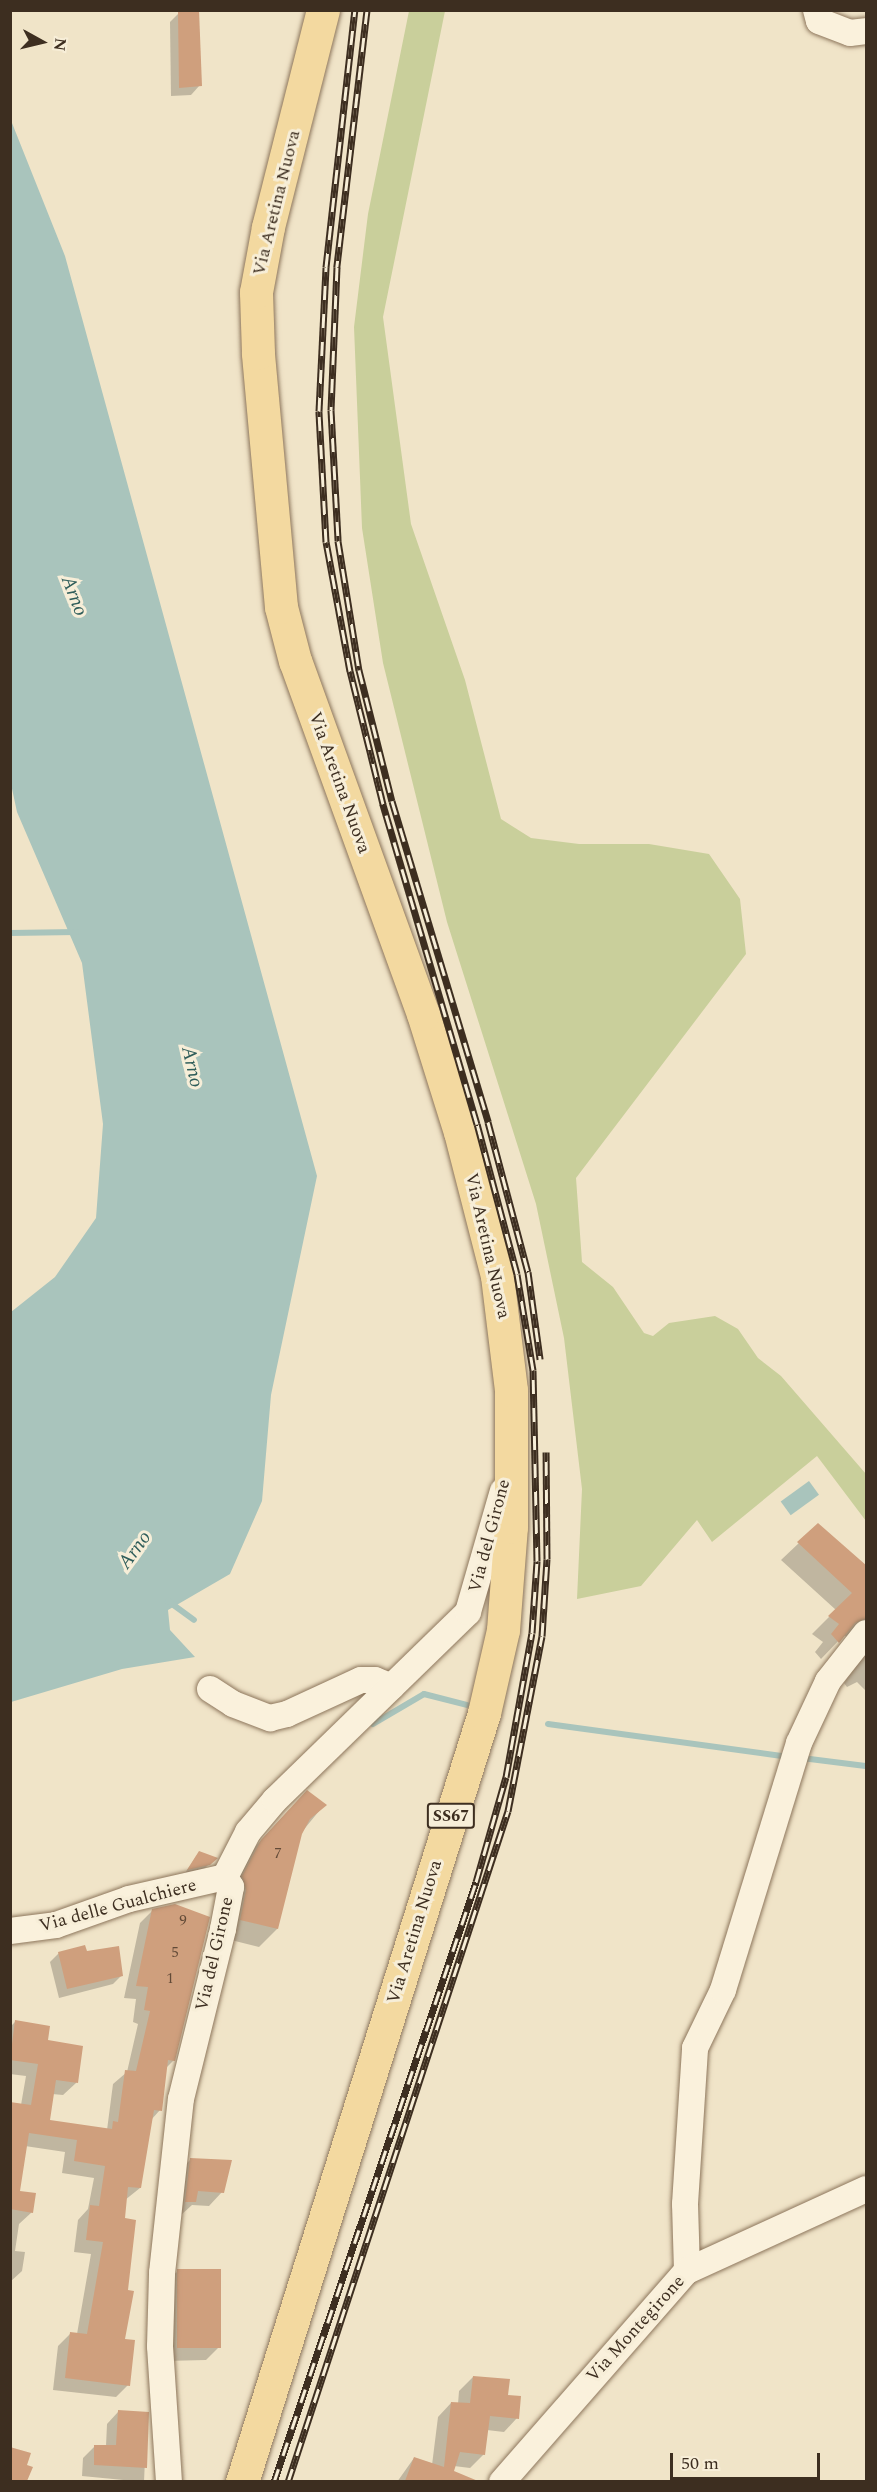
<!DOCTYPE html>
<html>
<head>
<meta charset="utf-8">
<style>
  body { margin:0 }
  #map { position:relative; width:877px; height:2492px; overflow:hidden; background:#f0e4c8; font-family:Spectral,serif }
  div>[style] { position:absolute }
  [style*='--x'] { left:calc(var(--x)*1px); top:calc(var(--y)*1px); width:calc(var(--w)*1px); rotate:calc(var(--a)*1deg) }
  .green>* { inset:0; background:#c9cf9b }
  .water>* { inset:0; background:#a9c4bc; transform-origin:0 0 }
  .shadow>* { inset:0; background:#0003 }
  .stream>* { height:6px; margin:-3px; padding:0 3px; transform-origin:3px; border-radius:3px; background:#a9c4bc }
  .building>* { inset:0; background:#cf9f7d; transform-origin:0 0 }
  .roads { filter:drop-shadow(0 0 2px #8d765c) drop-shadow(0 0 2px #8d765c) }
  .minor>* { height:26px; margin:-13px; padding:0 13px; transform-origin:13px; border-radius:13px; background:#faf1dc }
  .major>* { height:33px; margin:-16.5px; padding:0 16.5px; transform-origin:16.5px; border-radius:16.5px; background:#f3d9a0 }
  .rail>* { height:7px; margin-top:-3.5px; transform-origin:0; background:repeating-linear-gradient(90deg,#f7eed8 0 14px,#3d2e20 0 28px); box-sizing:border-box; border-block:2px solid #3d2e20 }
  span { translate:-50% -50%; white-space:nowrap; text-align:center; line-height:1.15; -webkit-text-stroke:6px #f7eed8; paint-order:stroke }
  .number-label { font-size:15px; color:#624a37 }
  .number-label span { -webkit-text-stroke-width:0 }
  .shield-label span { padding:2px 4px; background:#f7eed8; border:2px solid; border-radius:4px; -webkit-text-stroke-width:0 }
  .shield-label { font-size:16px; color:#3d2e20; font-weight:700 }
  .street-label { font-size:18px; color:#3d2e20 }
  .water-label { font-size:20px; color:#2f5d5a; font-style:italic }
  .frame { position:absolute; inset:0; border:12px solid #3d2e20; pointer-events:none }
  .north { position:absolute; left:12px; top:12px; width:60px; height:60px; -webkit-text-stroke:4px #f7eed8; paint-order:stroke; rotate:98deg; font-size:16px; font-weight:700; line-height:24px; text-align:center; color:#3d2e20 }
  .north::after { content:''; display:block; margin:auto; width:21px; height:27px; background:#3d2e20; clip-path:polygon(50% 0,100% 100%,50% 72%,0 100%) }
  .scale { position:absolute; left:670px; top:2453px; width:150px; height:27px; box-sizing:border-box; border:3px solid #3d2e20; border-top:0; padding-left:8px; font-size:18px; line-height:21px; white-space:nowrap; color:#3d2e20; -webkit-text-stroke:4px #f7eed8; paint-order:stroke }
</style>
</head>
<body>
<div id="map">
  <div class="green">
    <div style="clip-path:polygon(409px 11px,445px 11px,383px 317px,411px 524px,465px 680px,501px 819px,531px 838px,579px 844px,649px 844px,709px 854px,740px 899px,746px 954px,576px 1178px,582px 1262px,613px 1287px,644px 1333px,653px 1336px,669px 1323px,715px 1316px,738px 1329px,758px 1358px,781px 1376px,866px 1474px,866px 1521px,817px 1456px,712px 1542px,697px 1520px,641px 1586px,577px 1599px,582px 1489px,564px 1338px,536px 1204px,447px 922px,383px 663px,362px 528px,354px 327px,368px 214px)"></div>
  </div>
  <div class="water">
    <div style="clip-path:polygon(10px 118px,65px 256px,317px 1176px,271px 1395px,262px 1501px,230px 1574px,168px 1610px,170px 1630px,195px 1657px,122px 1669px,11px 1702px,11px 1312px,55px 1277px,96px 1218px,103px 1124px,82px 963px,17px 812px,11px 784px)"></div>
    <div style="left:809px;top:1481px;width:17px;height:35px;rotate:54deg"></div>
  </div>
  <div class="shadow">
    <div style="clip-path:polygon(179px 13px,200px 85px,191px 95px,171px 96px,170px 22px)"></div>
    <div style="clip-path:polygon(818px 1525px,866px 1568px,866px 1691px,857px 1682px,847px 1687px,844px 1683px,864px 1654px,858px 1637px,843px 1636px,821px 1659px,815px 1652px,823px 1642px,812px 1634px,836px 1610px,781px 1560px)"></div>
    <div style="clip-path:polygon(324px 1805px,301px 1833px,277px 1929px,259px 1947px,223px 1938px,243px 1860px,289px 1810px)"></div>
    <div style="clip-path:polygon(199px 1852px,215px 1858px,204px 1869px,185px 1873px)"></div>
    <div style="clip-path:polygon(153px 1910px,174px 2060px,166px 2068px,160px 2110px,151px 2120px,140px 2188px,125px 2200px,123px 2340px,128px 2385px,116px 2397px,53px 2390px,58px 2346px,71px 2333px,77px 2334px,91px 2254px,74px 2252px,78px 2220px,88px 2209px,94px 2178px,62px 2173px,65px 2152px,25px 2146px,18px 2192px,32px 2212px,19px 2224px,15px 2251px,25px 2252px,22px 2271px,10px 2282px,10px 2104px,21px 2105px,26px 2076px,10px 2074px,10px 2027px,16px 2021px,46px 2042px,82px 2047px,76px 2083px,63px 2095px,52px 2094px,48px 2121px,107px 2130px,113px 2084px,127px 2072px,138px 2024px,133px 2022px,136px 1999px,124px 1998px,140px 1923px)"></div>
    <div style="clip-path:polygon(59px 1953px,86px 1953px,122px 1975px,113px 1984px,59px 1998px,50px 1962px)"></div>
    <div style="clip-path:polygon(190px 2160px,222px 2192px,209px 2206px,192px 2205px,181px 2215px,172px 2215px,177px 2173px)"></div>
    <div style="clip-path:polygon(178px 2271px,220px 2346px,206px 2360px,165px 2361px,164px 2284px)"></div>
    <div style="clip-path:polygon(473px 2377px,507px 2396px,517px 2418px,504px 2432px,487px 2430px,484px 2454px,470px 2468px,454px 2466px,449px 2482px,397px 2482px,414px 2458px,432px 2465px,438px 2417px,451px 2403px,458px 2404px,459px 2391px)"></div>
    <div style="clip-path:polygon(118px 2412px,147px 2413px,144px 2482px,82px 2476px,83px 2458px,95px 2446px,106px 2446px,107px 2424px)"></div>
  </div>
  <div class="stream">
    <div style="--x:10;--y:933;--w:66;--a:-0.9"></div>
    <div style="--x:168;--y:1601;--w:32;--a:36"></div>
    <div style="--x:373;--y:1724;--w:59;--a:-30.5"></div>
    <div style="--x:424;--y:1694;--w:44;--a:14.3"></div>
    <div style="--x:548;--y:1724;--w:243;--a:7.8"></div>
    <div style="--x:802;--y:1758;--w:64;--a:7.1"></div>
  </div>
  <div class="building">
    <div style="clip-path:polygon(191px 10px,199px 10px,202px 86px,179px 88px,178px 12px)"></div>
    <div style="clip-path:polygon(818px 1523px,867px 1566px,867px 1618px,855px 1623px,839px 1643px,831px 1634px,839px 1624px,828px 1616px,852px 1593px,797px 1542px)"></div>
    <div style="clip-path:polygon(307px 1790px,327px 1805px,310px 1819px,302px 1834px,278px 1929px,240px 1920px,246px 1890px,242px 1876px,261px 1840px)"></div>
    <div style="clip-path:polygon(199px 1851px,218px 1858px,210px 1865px,187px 1870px)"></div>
    <div style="clip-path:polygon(175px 1904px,210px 1917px,175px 2061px,168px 2060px,162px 2111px,154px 2110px,141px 2188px,128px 2187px,125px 2218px,136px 2220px,128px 2290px,134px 2291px,125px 2339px,135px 2340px,130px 2386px,65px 2378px,70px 2332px,87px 2334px,103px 2242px,86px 2240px,90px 2205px,99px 2206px,105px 2166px,74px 2161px,77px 2140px,29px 2133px,20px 2191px,36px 2193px,33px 2213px,10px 2209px,10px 2102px,31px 2105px,38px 2064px,10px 2060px,15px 2020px,50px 2026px,48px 2040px,83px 2046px,78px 2083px,56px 2080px,50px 2120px,112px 2129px,113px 2121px,118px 2122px,125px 2070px,136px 2071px,150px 2011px,144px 2010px,148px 1987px,136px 1986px,152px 1909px)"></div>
    <div style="clip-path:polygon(85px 1945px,87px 1951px,119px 1946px,123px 1976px,67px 1989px,58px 1952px)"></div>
    <div style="clip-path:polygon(190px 2158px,232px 2160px,224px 2193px,198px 2191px,196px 2202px,185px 2202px)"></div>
    <div style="left:177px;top:2269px;width:44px;height:79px"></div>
    <div style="clip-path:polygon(473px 2376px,510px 2379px,508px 2395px,521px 2396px,519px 2419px,490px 2416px,485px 2455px,460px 2452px,454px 2471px,478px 2481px,405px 2481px,414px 2457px,444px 2467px,451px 2402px,470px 2403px)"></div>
    <div style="clip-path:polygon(118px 2410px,149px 2412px,147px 2468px,94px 2465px,94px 2445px,116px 2445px)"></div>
    <div style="clip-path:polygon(10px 2447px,31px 2453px,27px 2465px,33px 2467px,27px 2481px,10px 2481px)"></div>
  </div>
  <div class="roads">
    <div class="minor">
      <div style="--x:816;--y:10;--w:11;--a:75"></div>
      <div style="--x:819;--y:21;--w:33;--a:21"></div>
      <div style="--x:850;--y:33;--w:16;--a:-7"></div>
      <div style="--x:210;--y:1689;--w:27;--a:33"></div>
      <div style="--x:233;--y:1704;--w:40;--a:21"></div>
      <div style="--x:270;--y:1718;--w:17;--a:-13"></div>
      <div style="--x:287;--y:1714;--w:81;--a:-24.7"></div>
      <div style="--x:361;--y:1680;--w:14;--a:0"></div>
      <div style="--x:375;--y:1680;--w:18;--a:22"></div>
      <div style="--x:225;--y:1877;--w:51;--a:-62.9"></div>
      <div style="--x:248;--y:1832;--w:42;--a:-49.8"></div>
      <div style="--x:275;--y:1800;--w:269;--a:-44.2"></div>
      <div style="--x:468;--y:1612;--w:126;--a:-73.9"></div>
      <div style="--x:10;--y:1931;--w:46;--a:-7.4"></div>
      <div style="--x:56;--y:1925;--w:77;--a:-19.6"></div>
      <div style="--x:129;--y:1899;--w:98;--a:-12.9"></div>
      <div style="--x:687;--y:2271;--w:67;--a:-91.7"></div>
      <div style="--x:685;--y:2204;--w:156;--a:-86.3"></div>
      <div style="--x:695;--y:2048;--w:64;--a:-64.2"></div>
      <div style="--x:723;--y:1990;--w:258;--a:-72.9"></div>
      <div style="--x:799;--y:1743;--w:68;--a:-64.9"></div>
      <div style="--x:828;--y:1681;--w:61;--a:-51.6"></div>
      <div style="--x:169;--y:2482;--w:136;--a:-93.8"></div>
      <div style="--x:160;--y:2346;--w:73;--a:-88.4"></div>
      <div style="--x:162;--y:2273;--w:175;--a:-83.8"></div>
      <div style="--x:181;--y:2099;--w:175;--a:-76.1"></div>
      <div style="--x:223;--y:1929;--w:43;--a:-79.2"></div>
      <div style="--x:231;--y:1887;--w:12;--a:-121"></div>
      <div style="--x:502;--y:2482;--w:281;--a:-48.8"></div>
      <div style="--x:687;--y:2271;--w:197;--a:-24.6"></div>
    </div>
    <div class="major">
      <div style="--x:242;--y:2482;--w:806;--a:-72.53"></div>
      <div style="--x:484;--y:1713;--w:85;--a:-77.1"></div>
      <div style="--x:503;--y:1630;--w:103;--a:-85.6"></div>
      <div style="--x:511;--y:1527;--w:137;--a:-90"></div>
      <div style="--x:511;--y:1390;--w:115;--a:-97"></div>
      <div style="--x:497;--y:1276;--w:149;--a:-104.4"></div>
      <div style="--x:460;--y:1132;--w:124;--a:-107.4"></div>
      <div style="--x:423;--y:1014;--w:375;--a:-109.9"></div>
      <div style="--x:295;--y:661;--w:56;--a:-104.5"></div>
      <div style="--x:281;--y:607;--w:255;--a:-95.2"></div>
      <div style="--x:258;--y:353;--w:61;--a:-91.9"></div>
      <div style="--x:256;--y:292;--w:66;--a:-79.5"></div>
      <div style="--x:268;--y:227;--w:224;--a:-75.8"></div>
    </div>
  </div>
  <div class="rail">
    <div style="--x:367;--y:10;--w:259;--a:96.7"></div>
    <div style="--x:337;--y:267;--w:143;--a:92.4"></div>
    <div style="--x:331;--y:410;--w:131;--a:86.9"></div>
    <div style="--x:338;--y:541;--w:131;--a:80.8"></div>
    <div style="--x:359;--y:670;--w:135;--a:75.9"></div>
    <div style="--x:392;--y:801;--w:335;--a:73.3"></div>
    <div style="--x:488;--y:1122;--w:155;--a:75.1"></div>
    <div style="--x:528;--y:1272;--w:88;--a:82.1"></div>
    <div style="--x:274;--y:2482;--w:633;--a:-71.39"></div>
    <div style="--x:476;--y:1882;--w:109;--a:-74.1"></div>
    <div style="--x:506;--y:1777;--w:146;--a:-79.8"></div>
    <div style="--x:532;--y:1633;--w:72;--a:-86"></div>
    <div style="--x:537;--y:1561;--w:191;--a:-91.2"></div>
    <div style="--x:533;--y:1370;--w:97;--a:-99.5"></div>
    <div style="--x:517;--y:1274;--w:155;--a:-104.9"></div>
    <div style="--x:477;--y:1124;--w:334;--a:-106.4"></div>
    <div style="--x:383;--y:804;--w:137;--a:-103.9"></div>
    <div style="--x:350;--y:671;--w:131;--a:-100.5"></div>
    <div style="--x:326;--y:542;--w:131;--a:-93.1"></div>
    <div style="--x:319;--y:411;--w:144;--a:-87.2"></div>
    <div style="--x:326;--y:267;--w:259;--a:-83.6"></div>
    <div style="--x:288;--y:2482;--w:706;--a:-71.85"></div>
    <div style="--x:508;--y:1811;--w:178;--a:-79"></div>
    <div style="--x:542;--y:1636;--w:77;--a:-86.3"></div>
    <div style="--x:547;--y:1559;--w:107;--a:-90.5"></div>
  </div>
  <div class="number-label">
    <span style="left:278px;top:1854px">7</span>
    <span style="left:183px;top:1921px">9</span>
    <span style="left:175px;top:1953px">5</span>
    <span style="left:170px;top:1979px">1</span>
  </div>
  <div class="shield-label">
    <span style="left:451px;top:1816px">SS67</span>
  </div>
  <div class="street-label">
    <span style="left:277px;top:203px;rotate:-76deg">Via Aretina Nuova</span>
    <span style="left:339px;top:783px;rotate:70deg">Via Aretina Nuova</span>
    <span style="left:487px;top:1246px;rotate:77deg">Via Aretina Nuova</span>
    <span style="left:490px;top:1536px;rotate:-75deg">Via del Girone</span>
    <span style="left:118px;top:1906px;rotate:-15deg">Via delle Gualchiere</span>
    <span style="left:415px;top:1932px;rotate:-73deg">Via Aretina Nuova</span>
    <span style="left:215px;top:1954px;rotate:-77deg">Via del Girone</span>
    <span style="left:636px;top:2329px;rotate:-48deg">Via Montegirone</span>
  </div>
  <div class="water-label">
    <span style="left:74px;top:596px;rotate:69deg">Arno</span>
    <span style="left:192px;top:1067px;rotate:77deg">Arno</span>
    <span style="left:135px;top:1550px;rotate:-54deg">Arno</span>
  </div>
  <div class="frame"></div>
  <div class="north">N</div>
  <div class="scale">50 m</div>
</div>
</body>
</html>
